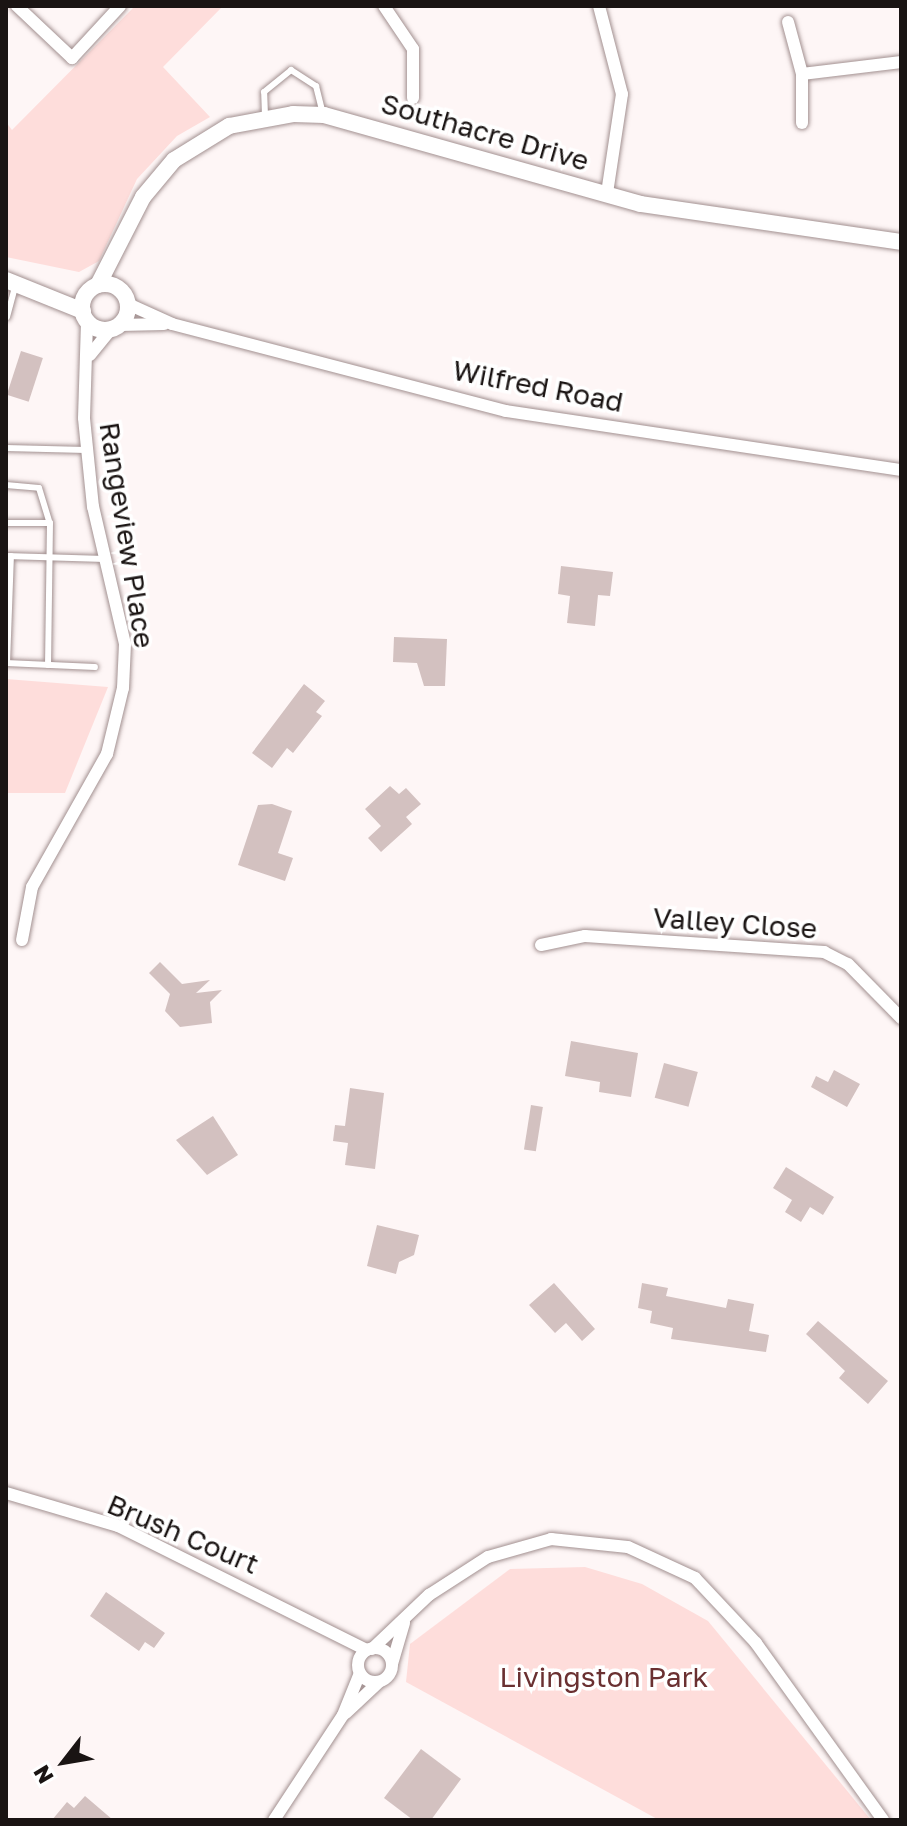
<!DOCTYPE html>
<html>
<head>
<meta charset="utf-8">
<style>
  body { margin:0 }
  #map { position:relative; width:907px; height:1826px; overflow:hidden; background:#fef6f6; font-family:"Golos Text",sans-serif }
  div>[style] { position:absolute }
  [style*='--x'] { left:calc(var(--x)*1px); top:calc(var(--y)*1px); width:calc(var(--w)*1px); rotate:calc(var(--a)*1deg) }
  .green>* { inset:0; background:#fedddb }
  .building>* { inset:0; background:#d3c1c0; transform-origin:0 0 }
  .roads { filter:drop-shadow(0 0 2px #a29090) drop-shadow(0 0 2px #a29090) }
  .service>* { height:6px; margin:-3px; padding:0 3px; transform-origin:3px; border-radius:3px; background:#fff }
  .minor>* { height:12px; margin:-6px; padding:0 6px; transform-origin:6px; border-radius:6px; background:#fff }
  .minor>.ring { margin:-6px; padding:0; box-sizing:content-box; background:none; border:12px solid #fff; border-radius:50% }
  .tertiary>* { height:16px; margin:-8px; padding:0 8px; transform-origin:8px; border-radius:8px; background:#fff }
  .tertiary>.ring { margin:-8px; padding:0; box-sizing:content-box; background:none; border:16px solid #fff; border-radius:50% }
  span { translate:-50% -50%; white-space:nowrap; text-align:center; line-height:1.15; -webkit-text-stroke:7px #fff; paint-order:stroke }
  .street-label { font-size:28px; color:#1a1413 }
  .park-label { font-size:28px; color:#6a3031 }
  .frame { position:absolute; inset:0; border:8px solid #1a1413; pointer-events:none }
  .north { position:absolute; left:24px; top:1722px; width:80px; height:80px; -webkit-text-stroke:6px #fff; paint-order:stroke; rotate:239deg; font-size:22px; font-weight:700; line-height:32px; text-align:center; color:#1a1413 }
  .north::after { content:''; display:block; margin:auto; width:28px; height:36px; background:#1a1413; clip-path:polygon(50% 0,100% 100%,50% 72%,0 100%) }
</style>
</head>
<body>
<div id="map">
  <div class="green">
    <div style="clip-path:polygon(135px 6px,223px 6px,163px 67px,210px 117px,177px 136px,137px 179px,99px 261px,79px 272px,6px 257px,6px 122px,12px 130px)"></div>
    <div style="clip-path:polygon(6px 679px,108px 687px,65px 793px,6px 793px)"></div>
    <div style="clip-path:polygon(585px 1567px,642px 1584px,708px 1621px,871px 1820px,659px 1820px,406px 1682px,410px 1644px,510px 1569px)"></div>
  </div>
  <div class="building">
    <div style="left:21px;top:351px;width:23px;height:46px;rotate:18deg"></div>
    <div style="clip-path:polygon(561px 566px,613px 572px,610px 596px,598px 595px,595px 626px,567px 623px,570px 596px,558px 594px)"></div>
    <div style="clip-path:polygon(394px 637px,447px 639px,445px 686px,424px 686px,417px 663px,393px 662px)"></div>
    <div style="clip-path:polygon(304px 684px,325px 701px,316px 712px,322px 716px,293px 753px,287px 748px,272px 768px,252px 753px)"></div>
    <div style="clip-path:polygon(390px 786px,399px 794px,406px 788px,421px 804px,406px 817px,412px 824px,381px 852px,368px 838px,381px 826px,365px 809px)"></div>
    <div style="clip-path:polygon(272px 804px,292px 811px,278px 853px,293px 858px,285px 881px,238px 865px,258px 805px)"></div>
    <div style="clip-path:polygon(160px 962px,182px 984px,210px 980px,196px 993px,222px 990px,210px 1002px,212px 1023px,180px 1027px,165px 1011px,170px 994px,149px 973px)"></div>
    <div style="clip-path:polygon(571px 1041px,638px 1053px,631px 1097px,599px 1092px,600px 1082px,565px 1076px)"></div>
    <div style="left:664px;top:1063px;width:35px;height:36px;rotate:15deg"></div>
    <div style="clip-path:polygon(834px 1070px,860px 1084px,847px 1107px,811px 1087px,816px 1076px,828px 1082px)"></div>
    <div style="clip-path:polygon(350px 1088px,384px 1093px,375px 1169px,345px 1165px,348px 1143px,333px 1141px,335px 1125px,345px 1126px)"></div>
    <div style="left:531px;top:1105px;width:12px;height:45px;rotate:9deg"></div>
    <div style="clip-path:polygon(213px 1116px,238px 1155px,207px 1175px,176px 1140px)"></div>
    <div style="clip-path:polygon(786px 1167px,834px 1197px,823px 1215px,810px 1207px,801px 1222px,785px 1212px,792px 1200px,773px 1188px)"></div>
    <div style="clip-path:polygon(377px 1225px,419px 1235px,414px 1255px,399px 1262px,396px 1274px,367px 1266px)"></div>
    <div style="clip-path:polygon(554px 1283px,595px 1329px,582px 1341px,566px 1323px,555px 1333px,529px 1305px)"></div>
    <div style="clip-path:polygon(642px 1283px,668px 1288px,666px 1296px,726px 1308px,728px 1299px,754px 1304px,749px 1331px,769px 1335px,766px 1352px,671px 1339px,673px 1328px,650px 1323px,652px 1311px,638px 1308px)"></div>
    <div style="clip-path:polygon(818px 1321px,888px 1381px,868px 1404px,839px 1378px,845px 1371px,806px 1334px)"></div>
    <div style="clip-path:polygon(106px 1592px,165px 1633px,154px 1648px,145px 1642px,139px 1651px,90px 1616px)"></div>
    <div style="clip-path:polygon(421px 1749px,461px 1779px,431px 1820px,413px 1820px,384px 1798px)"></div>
    <div style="clip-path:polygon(85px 1796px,113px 1820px,52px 1820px,67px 1802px,74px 1808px)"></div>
  </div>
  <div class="roads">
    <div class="service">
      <div style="--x:265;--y:116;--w:24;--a:-92"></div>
      <div style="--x:264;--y:92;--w:35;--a:-39"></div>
      <div style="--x:291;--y:70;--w:30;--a:33"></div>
      <div style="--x:316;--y:86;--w:29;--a:76"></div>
      <div style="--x:7;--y:317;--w:31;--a:-75"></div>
      <div style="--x:6;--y:448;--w:80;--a:1.4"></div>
      <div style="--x:6;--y:485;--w:33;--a:5"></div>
      <div style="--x:39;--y:488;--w:37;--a:73"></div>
      <div style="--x:50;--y:523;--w:142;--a:90.8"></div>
      <div style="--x:6;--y:523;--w:44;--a:0"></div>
      <div style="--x:6;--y:556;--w:99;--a:1.7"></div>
      <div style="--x:6;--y:663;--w:89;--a:2.6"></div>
      <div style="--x:7;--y:663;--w:107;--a:-87.9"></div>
    </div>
    <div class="minor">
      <div style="--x:17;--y:6;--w:76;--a:43.4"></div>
      <div style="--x:72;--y:58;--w:71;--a:-47.3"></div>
      <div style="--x:384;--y:6;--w:52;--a:56"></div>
      <div style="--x:413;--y:49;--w:49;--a:90"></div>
      <div style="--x:599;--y:6;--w:91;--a:75.4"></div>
      <div style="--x:622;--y:94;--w:100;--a:98.6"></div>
      <div style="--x:788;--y:22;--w:54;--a:74.9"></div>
      <div style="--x:802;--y:74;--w:49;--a:90"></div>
      <div style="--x:802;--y:74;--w:100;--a:-6.9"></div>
      <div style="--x:128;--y:304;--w:48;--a:24.4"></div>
      <div style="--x:172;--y:324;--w:345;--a:14.6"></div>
      <div style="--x:506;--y:411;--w:399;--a:8.5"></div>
      <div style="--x:120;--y:325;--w:44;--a:-1.3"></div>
      <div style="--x:90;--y:355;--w:33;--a:-51"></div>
      <div style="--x:22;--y:940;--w:54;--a:-79.3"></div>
      <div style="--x:32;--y:887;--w:153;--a:-60.6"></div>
      <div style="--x:107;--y:754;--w:68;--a:-76.4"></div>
      <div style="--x:123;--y:688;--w:44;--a:-87.4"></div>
      <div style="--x:125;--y:644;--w:141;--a:-103.1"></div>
      <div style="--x:93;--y:507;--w:89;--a:-95.8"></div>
      <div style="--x:84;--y:418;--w:97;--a:-88.2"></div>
      <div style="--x:541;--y:945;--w:45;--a:-11.6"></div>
      <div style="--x:585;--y:936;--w:240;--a:3.8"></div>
      <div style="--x:824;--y:952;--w:27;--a:27"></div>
      <div style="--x:848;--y:964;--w:76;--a:45.5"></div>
      <div style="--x:6;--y:1493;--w:117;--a:16.4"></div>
      <div style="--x:118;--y:1526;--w:278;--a:26.5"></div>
      <div class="ring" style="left:358px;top:1648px;width:22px;height:22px"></div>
      <div style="--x:372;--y:1649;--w:79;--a:-43.5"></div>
      <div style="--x:429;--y:1595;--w:70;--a:-32.8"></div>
      <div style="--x:488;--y:1557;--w:66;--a:-15.9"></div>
      <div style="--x:551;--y:1539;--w:77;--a:5.9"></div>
      <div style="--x:628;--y:1547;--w:74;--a:24.8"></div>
      <div style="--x:695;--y:1578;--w:89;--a:46.8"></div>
      <div style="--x:756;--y:1643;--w:218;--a:54.3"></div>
      <div style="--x:392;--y:1664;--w:43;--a:-73.7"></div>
      <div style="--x:346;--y:1713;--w:45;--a:-43.2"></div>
      <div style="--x:274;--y:1820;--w:126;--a:-56.7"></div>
      <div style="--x:343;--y:1715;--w:45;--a:-68"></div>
    </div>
    <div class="tertiary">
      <div style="--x:6;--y:280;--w:83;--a:21.9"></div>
      <div class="ring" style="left:82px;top:284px;width:30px;height:30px"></div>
      <div style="--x:98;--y:285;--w:99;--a:-62.9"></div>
      <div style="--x:143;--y:197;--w:48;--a:-50"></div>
      <div style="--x:174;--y:160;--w:65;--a:-31.7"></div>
      <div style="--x:229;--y:126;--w:65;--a:-10.6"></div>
      <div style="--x:293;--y:114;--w:31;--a:2"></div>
      <div style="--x:324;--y:115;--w:329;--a:15.7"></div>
      <div style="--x:641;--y:204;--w:263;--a:8.3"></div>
    </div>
  </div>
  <div class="street-label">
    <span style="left:485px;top:132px;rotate:16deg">Southacre Drive</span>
    <span style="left:538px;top:386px;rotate:11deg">Wilfred Road</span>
    <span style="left:127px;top:535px;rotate:81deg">Rangeview Place</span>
    <span style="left:735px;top:923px;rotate:4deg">Valley Close</span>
    <span style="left:183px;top:1534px;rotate:23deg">Brush Court</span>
  </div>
  <div class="park-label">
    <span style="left:604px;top:1677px">Livingston Park</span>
  </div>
  <div class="frame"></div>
  <div class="north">N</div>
</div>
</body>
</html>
